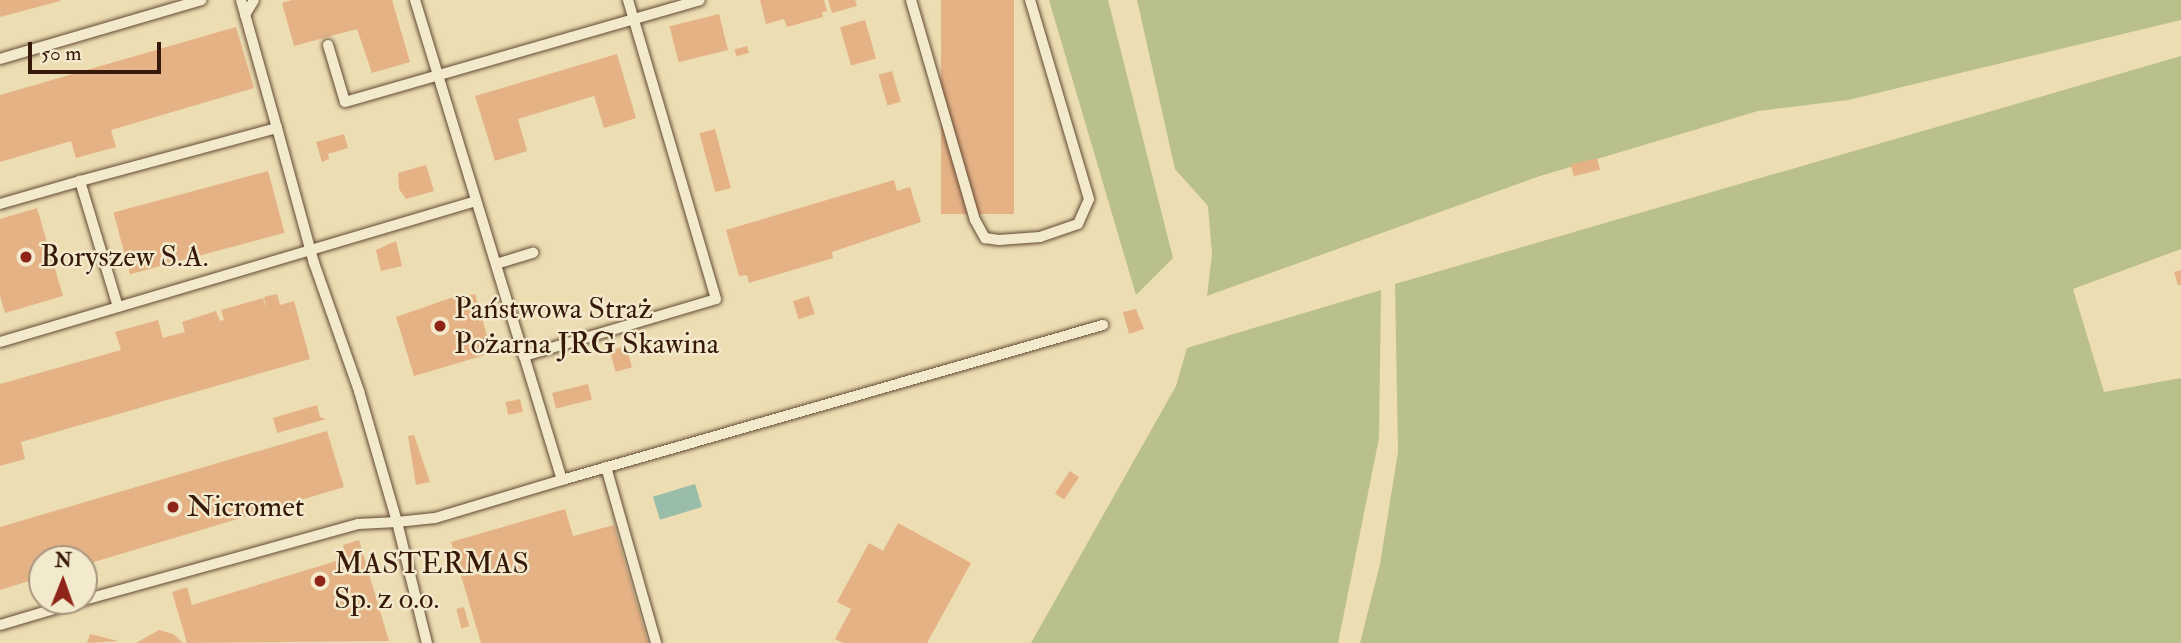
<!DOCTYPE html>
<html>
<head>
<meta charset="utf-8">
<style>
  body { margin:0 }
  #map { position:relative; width:2181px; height:643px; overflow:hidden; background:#ecddb2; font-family:"IM FELL Double Pica",serif }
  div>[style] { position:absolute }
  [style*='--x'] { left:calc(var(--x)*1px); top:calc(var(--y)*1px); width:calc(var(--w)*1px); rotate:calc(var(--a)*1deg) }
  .green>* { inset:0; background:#bac08a }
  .water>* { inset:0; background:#99bda8; transform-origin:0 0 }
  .building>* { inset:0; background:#e5b286; transform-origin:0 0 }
  .roads { filter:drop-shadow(0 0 2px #644a34) drop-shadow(0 0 2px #644a34) }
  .lane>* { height:10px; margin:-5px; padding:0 5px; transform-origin:5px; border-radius:5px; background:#f3e9cd }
  .dots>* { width:19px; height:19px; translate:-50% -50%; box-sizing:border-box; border:4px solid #f3e9cd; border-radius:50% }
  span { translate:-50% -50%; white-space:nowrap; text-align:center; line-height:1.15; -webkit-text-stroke:5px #f3e9cd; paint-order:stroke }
  .poi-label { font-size:30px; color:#37190a }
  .left { translate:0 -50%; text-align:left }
  .north { position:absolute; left:28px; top:545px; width:70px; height:70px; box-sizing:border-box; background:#f3e9cd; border:2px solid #a8967f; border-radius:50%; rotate:1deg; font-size:19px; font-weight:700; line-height:28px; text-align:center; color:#37190a }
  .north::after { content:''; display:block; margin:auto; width:24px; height:32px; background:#8f2418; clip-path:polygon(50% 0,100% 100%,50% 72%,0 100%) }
  .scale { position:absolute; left:28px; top:42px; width:133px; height:32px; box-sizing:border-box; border:4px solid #37190a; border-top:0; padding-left:9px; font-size:21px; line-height:24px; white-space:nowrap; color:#37190a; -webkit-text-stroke:5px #f3e9cd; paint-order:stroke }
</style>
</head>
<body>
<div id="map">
  <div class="green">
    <div style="clip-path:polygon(1049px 0,1108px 0,1173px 258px,1136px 295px)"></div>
    <div style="clip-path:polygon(1137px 0,2181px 0,2181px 20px,1848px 100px,1758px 111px,1540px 176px,1207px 296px,1212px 254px,1208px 206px,1175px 169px)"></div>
    <div style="clip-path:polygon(2181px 56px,2181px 249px,2073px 289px,2104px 392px,2181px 378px,2181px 643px,1360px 643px,1380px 564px,1398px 452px,1395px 284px)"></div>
    <div style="clip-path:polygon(1381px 290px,1379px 438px,1338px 643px,1031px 643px,1176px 386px,1187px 348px)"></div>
  </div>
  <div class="water">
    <div style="left:695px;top:484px;width:24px;height:44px;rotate:73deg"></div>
  </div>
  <div class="building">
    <div style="clip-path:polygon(0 0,60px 0,60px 1px,0 17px)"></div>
    <div style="clip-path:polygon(292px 0,392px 0,410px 62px,372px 73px,357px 29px,294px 46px,282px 3px)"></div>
    <div style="clip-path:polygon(760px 0,824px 0,827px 11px,822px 12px,823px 17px,787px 27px,784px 19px,766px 24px)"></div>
    <div style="clip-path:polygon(828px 0,855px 0,857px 6px,832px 13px)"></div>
    <div style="left:941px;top:0;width:73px;height:214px"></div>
    <div style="left:719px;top:14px;width:37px;height:51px;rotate:76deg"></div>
    <div style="left:865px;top:20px;width:40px;height:26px;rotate:74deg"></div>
    <div style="clip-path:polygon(236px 27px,254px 88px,111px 130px,116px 147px,76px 158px,71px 141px,0 162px,0 95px)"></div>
    <div style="left:747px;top:46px;width:7px;height:13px;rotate:74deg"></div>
    <div style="clip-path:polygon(617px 54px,636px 118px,604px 128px,594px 96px,518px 119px,527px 151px,495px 161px,475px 96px)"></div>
    <div style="left:892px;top:71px;width:32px;height:14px;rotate:74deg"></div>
    <div style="left:715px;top:129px;width:61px;height:16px;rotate:75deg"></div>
    <div style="clip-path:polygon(344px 134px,348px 148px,328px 154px,329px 159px,322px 162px,316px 142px)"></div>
    <div style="left:1597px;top:158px;width:12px;height:27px;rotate:76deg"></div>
    <div style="clip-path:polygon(426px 165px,434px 191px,406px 199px,399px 189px,398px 173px)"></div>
    <div style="left:268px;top:171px;width:64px;height:160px;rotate:75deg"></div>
    <div style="clip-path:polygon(894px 180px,897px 191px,910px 187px,921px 222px,832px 252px,833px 258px,749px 283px,747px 275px,739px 276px,726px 230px)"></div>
    <div style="clip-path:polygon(37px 208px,63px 296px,5px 313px,0 296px,0 219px)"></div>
    <div style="clip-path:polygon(396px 241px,402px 266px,381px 271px,376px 250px)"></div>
    <div style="clip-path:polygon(2181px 270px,2181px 285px,2178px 285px,2174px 272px)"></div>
    <div style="clip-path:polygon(277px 294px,280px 305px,294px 301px,310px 359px,21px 442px,25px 459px,0 466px,0 384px,121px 350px,115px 332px,158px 320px,163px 338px,185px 332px,182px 322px,216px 311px,220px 321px,224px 320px,221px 310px,263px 298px,266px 309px,264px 297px)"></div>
    <div style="clip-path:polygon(462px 294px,463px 297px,475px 294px,492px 353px,414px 376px,396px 317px)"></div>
    <div style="left:809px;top:296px;width:19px;height:17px;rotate:72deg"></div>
    <div style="clip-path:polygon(1136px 309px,1144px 329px,1129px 334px,1123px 312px)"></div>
    <div style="left:626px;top:346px;width:22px;height:17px;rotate:74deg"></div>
    <div style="left:588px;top:384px;width:16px;height:37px;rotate:76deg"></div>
    <div style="left:520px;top:399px;width:13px;height:15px;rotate:77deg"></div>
    <div style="clip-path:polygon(317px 405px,320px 417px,326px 419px,277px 433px,273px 418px)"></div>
    <div style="clip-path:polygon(327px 431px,344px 487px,84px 565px,84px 559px,42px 559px,42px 577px,0 590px,0 527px)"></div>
    <div style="clip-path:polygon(414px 435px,430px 482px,416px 485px,408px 436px)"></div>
    <div style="left:1070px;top:471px;width:11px;height:27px;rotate:34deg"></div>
    <div style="clip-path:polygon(565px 509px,573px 536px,614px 525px,648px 643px,481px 643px,451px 542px)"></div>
    <div style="clip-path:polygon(898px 523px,971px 563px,927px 643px,843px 643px,835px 639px,851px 609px,837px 602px,869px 543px,883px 551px)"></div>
    <div style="clip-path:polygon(359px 540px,389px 641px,187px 643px,172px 592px,187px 587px,192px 605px,346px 558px,343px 545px)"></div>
    <div style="left:464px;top:607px;width:20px;height:8px;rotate:75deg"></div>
    <div style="clip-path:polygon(159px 630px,173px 634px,183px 643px,136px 643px)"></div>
    <div style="clip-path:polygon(90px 634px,118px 641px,87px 643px)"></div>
  </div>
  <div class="roads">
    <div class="lane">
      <div style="--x:241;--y:0;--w:133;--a:74.3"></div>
      <div style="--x:415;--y:0;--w:372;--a:73"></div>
      <div style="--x:524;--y:356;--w:200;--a:-16.5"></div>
      <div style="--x:716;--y:299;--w:312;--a:-106.4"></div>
      <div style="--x:911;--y:0;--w:229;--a:73.8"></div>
      <div style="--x:975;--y:220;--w:21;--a:61"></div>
      <div style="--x:985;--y:238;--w:14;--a:8"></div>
      <div style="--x:999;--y:240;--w:41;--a:-4.2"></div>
      <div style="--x:1040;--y:237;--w:40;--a:-18.9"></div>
      <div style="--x:1078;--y:224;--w:27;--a:-66"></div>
      <div style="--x:1089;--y:199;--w:208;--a:-106.5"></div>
      <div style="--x:245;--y:15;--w:17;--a:-59"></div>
      <div style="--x:328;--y:45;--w:59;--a:73.4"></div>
      <div style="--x:345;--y:102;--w:369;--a:-16"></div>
      <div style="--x:0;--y:59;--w:210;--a:-16.3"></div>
      <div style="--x:0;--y:204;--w:83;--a:-16"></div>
      <div style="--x:496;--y:264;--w:39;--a:-17"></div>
      <div style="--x:118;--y:307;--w:132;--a:-106.8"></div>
      <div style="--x:80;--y:181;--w:204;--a:-15.1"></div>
      <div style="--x:277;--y:128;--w:140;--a:74.7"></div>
      <div style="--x:314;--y:263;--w:136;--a:70.6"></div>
      <div style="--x:359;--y:391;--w:136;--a:73.8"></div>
      <div style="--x:397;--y:522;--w:38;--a:-6"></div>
      <div style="--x:435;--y:518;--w:133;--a:-16.7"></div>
      <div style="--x:562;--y:480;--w:130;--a:-107"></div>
      <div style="--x:0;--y:342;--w:496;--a:-16.5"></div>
      <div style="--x:606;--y:467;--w:183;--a:74.1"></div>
      <div style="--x:562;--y:480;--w:563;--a:-15.99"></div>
      <div style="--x:84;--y:600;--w:284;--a:-15.5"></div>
      <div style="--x:358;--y:524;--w:39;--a:-3"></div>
      <div style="--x:397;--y:522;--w:125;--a:76.1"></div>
      <div style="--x:0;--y:625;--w:84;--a:-16.5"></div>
    </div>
  </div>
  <div class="dots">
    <div style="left:26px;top:257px;background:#8f2418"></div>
    <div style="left:440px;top:326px;background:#8f2418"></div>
    <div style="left:173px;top:507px;background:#8f2418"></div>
    <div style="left:320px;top:581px;background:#8f2418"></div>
  </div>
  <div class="poi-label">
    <span class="left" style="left:40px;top:257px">Boryszew S.A.</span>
    <span class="left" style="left:454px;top:326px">Państwowa Straż<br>Pożarna JRG Skawina</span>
    <span class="left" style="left:187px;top:507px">Nicromet</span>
    <span class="left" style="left:334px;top:581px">MASTERMAS<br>Sp. z o.o.</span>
  </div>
  <div class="north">N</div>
  <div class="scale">50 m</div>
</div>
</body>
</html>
